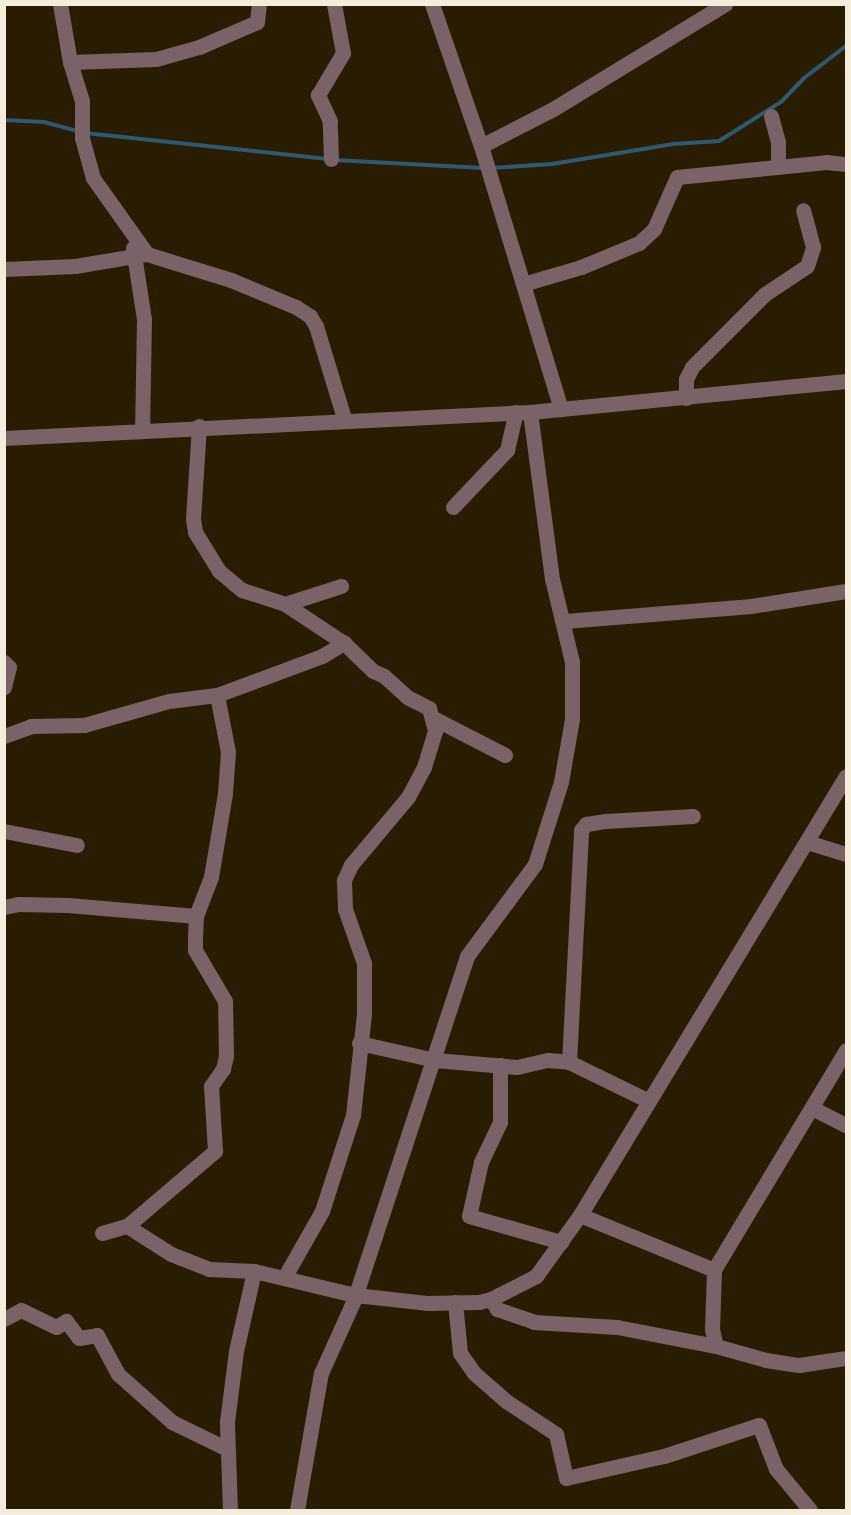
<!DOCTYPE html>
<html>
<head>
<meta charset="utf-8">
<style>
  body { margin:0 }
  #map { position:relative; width:851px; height:1515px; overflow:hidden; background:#2a1c01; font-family:Raleway,sans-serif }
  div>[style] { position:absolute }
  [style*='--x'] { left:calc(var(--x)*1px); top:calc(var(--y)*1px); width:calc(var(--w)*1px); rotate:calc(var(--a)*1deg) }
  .stream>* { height:4px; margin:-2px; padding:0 2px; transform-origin:2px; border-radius:2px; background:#2c5973 }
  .minor>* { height:15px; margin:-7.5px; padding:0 7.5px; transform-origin:7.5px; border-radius:7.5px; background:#796268 }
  span { translate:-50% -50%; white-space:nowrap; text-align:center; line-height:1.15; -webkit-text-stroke:4.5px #0e0801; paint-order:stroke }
  .frame { position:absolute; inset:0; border:6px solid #f5ecdc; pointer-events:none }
</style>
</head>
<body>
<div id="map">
  <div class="stream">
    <div style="--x:4;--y:120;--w:40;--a:2.9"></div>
    <div style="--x:44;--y:122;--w:35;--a:15"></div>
    <div style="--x:85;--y:133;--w:244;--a:6.1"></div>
    <div style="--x:335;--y:160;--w:148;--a:3.1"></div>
    <div style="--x:491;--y:168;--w:61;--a:-3.8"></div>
    <div style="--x:552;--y:164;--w:123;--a:-9.4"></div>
    <div style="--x:673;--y:144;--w:46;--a:-3.7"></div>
    <div style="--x:719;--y:141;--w:73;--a:-32.2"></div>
    <div style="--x:781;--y:102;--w:33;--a:-46"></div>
    <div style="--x:804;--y:78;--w:53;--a:-37.3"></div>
  </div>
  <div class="minor">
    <div style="--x:60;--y:4;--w:59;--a:80.2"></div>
    <div style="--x:70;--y:62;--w:41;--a:72.9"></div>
    <div style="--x:82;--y:101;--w:37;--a:90"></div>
    <div style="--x:82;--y:138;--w:41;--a:74.6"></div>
    <div style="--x:93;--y:178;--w:93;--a:54.6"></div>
    <div style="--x:432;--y:4;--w:150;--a:71"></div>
    <div style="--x:481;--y:146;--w:275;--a:73.1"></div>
    <div style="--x:70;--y:62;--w:86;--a:-2"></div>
    <div style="--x:156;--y:59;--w:45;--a:-15.6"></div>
    <div style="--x:199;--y:47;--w:63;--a:-23.3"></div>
    <div style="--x:257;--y:22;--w:18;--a:-84"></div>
    <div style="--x:771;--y:116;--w:27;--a:75"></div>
    <div style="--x:778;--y:142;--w:25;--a:90"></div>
    <div style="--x:481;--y:146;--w:81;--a:-27.2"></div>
    <div style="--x:553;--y:109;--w:202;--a:-31.4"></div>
    <div style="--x:331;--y:159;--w:38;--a:-92"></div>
    <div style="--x:330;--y:121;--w:29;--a:-115"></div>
    <div style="--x:318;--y:95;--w:49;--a:-59.2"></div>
    <div style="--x:343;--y:53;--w:50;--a:-100.4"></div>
    <div style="--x:133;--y:248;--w:72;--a:81.2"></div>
    <div style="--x:144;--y:319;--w:110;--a:91"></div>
    <div style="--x:4;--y:269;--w:71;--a:-2.4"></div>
    <div style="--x:75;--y:266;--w:73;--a:-9.5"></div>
    <div style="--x:147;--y:254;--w:88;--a:17.2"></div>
    <div style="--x:231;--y:280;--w:70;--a:22.6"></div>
    <div style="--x:296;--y:307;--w:17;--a:33"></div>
    <div style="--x:310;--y:316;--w:12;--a:59"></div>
    <div style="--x:316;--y:326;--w:96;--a:73.1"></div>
    <div style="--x:523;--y:284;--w:60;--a:-16.3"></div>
    <div style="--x:581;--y:267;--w:63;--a:-22.5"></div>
    <div style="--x:639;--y:243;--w:21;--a:-43"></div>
    <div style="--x:654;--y:229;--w:57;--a:-66.1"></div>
    <div style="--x:677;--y:177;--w:150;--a:-5.7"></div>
    <div style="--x:826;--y:162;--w:20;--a:6"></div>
    <div style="--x:686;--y:398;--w:19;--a:-90"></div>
    <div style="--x:686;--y:379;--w:13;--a:-63"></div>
    <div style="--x:692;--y:367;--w:103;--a:-45"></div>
    <div style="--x:765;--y:294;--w:50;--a:-33.7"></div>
    <div style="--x:807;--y:266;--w:20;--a:-72"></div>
    <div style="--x:813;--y:247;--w:38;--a:-105"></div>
    <div style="--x:199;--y:426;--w:93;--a:93.7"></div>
    <div style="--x:193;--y:519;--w:13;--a:81"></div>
    <div style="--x:195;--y:532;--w:46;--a:58.4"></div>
    <div style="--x:219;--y:571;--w:30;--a:40"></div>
    <div style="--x:242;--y:590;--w:45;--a:18"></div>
    <div style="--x:285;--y:604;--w:71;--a:33.5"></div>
    <div style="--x:344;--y:643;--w:40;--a:44"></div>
    <div style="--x:373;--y:671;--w:12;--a:24"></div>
    <div style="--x:384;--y:676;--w:31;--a:42"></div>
    <div style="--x:407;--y:697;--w:25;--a:27"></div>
    <div style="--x:429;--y:708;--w:24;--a:75"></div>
    <div style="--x:435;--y:731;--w:38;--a:107"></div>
    <div style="--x:424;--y:767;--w:34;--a:118"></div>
    <div style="--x:408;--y:797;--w:89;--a:130"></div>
    <div style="--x:351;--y:865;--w:17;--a:115"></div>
    <div style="--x:344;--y:880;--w:29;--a:88"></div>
    <div style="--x:345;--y:909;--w:57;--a:70.6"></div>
    <div style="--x:364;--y:963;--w:51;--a:90"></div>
    <div style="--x:364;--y:1014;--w:102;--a:96.2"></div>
    <div style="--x:353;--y:1115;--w:101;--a:107.9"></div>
    <div style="--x:322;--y:1211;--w:77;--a:119.6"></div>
    <div style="--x:4;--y:438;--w:527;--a:-2.83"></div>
    <div style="--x:530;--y:412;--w:318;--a:-5.6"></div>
    <div style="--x:453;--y:507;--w:79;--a:-46.5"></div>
    <div style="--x:507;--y:450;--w:39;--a:-77"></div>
    <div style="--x:285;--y:604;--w:59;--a:-17.8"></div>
    <div style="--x:565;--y:621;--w:187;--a:-4.6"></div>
    <div style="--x:751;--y:606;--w:96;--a:-9"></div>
    <div style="--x:4;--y:662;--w:7;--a:45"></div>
    <div style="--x:9;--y:667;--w:21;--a:104"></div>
    <div style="--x:433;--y:718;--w:81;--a:27.2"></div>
    <div style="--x:4;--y:736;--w:29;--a:-20"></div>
    <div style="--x:31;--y:726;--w:53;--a:-1.1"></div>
    <div style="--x:84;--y:725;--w:88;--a:-15.8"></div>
    <div style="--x:169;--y:701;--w:48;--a:-7.1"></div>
    <div style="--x:217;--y:695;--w:112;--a:-20.4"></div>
    <div style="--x:322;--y:656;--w:26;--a:-31"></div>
    <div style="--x:4;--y:831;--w:74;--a:10.9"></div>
    <div style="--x:807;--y:842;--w:41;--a:17.1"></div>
    <div style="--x:4;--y:907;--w:14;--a:-12"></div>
    <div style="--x:18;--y:904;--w:50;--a:1.1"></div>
    <div style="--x:68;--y:905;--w:128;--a:4.9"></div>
    <div style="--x:359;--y:1043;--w:78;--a:12.6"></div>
    <div style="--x:435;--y:1060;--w:82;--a:4.9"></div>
    <div style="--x:517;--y:1067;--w:32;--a:-13"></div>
    <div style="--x:548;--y:1060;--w:21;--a:5"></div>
    <div style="--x:569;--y:1062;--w:89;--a:26"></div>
    <div style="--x:846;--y:1050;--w:257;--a:121"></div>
    <div style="--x:714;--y:1270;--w:59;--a:91.9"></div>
    <div style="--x:712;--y:1329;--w:17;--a:77"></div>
    <div style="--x:716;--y:1346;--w:52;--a:15.6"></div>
    <div style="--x:766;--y:1360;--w:33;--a:9"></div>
    <div style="--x:799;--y:1365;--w:48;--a:-8.5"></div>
    <div style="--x:569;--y:1062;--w:232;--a:-87"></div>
    <div style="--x:581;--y:830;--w:8;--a:-50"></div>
    <div style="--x:586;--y:824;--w:20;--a:-9"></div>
    <div style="--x:606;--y:821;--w:87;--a:-3.3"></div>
    <div style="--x:500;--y:1065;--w:57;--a:90"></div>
    <div style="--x:500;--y:1122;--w:44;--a:115.4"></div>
    <div style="--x:481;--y:1162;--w:55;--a:102.5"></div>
    <div style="--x:469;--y:1216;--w:96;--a:15.8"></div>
    <div style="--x:812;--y:1108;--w:38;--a:27"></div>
    <div style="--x:580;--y:1215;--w:145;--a:22.3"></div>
    <div style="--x:127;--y:1226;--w:52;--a:32.5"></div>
    <div style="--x:171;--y:1254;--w:41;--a:21.5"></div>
    <div style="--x:209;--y:1269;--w:45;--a:2.5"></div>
    <div style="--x:254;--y:1271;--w:104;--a:13.4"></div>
    <div style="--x:355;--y:1295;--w:72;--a:6.3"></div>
    <div style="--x:427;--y:1303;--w:52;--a:-1.1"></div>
    <div style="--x:479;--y:1302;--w:12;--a:-14"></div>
    <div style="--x:491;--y:1299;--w:51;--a:-27.1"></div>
    <div style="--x:536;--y:1276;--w:75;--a:-54.2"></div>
    <div style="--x:580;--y:1215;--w:513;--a:-58.79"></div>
    <div style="--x:102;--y:1233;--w:26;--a:-16"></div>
    <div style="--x:127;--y:1226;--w:116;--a:-40.4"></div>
    <div style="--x:215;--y:1151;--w:65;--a:-93.5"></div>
    <div style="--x:211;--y:1086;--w:21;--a:-55"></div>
    <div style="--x:223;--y:1069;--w:13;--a:-77"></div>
    <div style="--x:226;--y:1056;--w:55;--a:-91"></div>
    <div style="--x:225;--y:1001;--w:59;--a:-120.5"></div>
    <div style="--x:195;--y:950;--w:14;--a:-90"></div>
    <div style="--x:195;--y:936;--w:20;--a:-87"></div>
    <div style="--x:196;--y:916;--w:42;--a:-69"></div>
    <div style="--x:211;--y:877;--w:85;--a:-80.5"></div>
    <div style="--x:225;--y:793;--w:41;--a:-85.8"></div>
    <div style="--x:228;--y:752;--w:58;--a:-100.9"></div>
    <div style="--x:491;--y:1299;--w:12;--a:59"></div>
    <div style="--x:497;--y:1309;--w:39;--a:19"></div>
    <div style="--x:534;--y:1322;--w:83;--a:3.4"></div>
    <div style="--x:617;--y:1327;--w:101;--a:10.9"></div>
    <div style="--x:455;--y:1302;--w:51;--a:84.4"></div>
    <div style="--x:460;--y:1353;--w:24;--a:55"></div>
    <div style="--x:474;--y:1373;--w:43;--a:41.2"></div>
    <div style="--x:506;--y:1401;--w:60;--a:33.4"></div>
    <div style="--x:556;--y:1434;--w:45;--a:77.2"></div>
    <div style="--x:566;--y:1478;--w:100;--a:-12.7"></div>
    <div style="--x:664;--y:1456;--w:100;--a:-18.1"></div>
    <div style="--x:759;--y:1425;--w:47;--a:68.9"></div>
    <div style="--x:776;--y:1469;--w:53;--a:50.3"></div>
    <div style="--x:4;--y:1319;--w:19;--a:-28"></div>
    <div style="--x:21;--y:1310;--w:39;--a:26"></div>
    <div style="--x:56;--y:1327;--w:12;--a:-31"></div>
    <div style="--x:66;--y:1321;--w:21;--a:53"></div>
    <div style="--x:79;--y:1338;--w:18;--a:-9"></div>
    <div style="--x:97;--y:1335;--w:44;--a:61.7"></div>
    <div style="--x:118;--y:1374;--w:72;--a:41.6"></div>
    <div style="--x:172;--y:1422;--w:61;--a:26.1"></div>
    <div style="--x:230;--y:1510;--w:88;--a:-92"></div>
    <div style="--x:227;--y:1422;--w:72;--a:-82.8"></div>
    <div style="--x:236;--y:1351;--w:82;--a:-77.3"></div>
    <div style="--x:297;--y:1510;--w:139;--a:-80.1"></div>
    <div style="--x:321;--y:1373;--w:80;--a:-65.7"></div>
    <div style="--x:354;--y:1300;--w:362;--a:-71.8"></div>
    <div style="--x:467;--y:956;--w:114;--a:-53.5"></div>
    <div style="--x:535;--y:864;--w:86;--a:-72.4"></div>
    <div style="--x:561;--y:782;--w:64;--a:-80.1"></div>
    <div style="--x:572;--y:719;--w:57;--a:-90"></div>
    <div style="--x:572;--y:662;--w:85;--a:-103.5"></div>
    <div style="--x:552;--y:579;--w:168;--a:-97.5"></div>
  </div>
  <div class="frame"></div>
</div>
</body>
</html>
